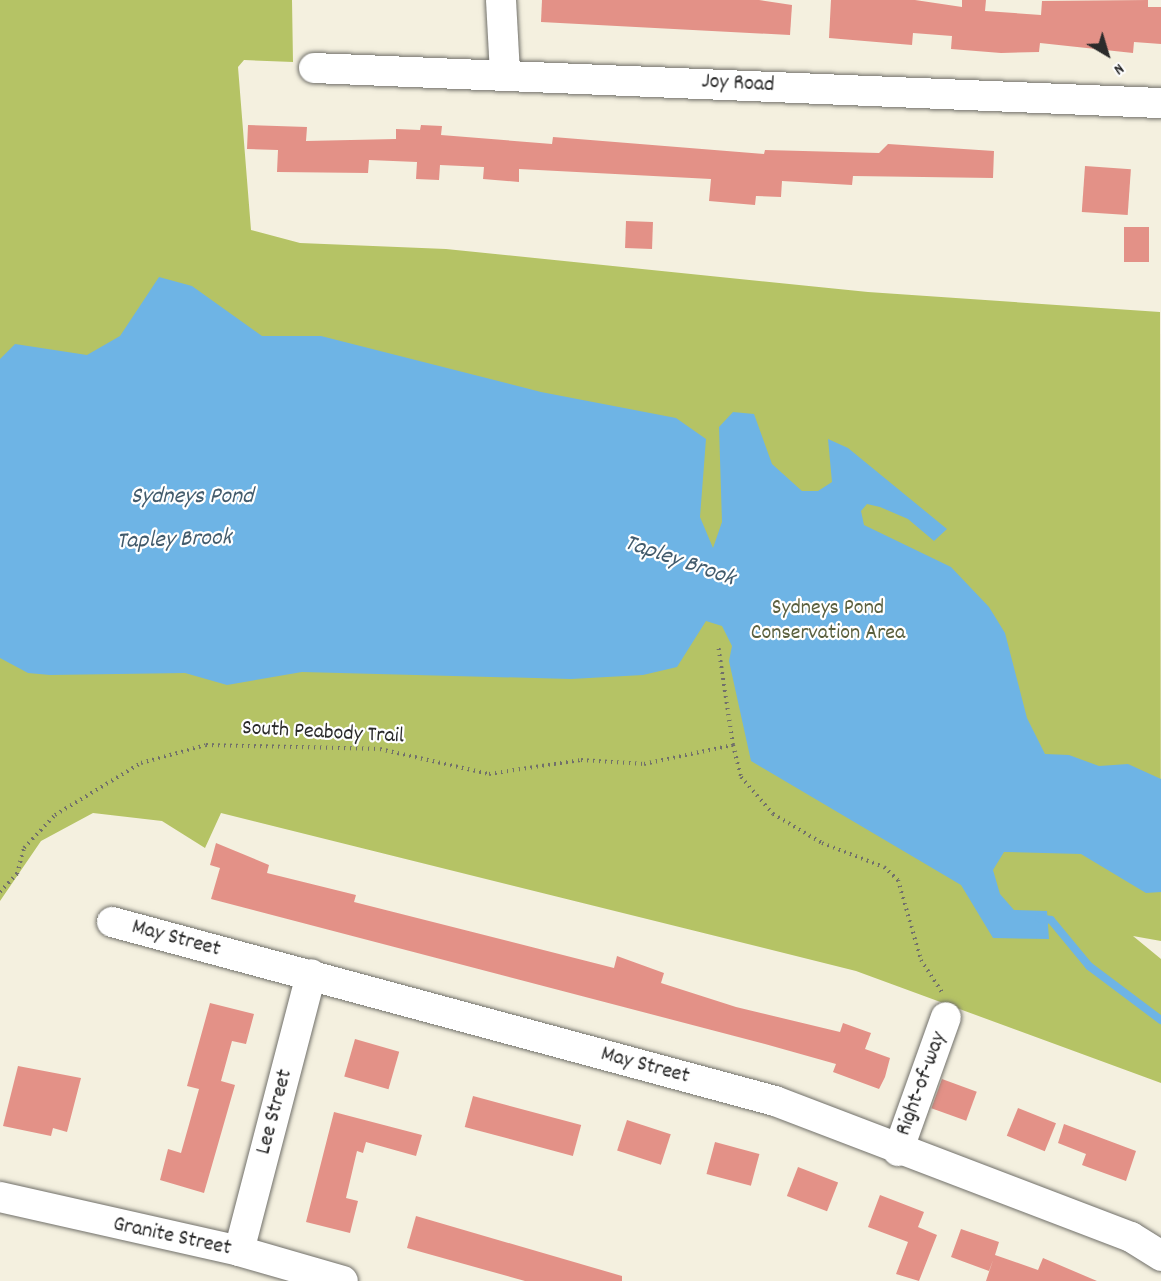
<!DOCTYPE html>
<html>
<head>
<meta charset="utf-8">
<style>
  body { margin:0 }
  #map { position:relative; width:1161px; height:1281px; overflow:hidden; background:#f4f0df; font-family:Dekko,sans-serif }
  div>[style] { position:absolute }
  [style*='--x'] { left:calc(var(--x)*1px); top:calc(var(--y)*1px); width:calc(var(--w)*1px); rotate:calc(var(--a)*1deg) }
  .green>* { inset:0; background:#b5c365 }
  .water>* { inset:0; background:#6eb4e5 }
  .stream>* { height:8px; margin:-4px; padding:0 4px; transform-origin:4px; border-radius:4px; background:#6eb4e5 }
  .building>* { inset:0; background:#e39187; transform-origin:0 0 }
  .path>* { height:4px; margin-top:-2px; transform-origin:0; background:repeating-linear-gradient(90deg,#71706a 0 1.5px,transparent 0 6px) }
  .roads { filter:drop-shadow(0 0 2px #71706a) drop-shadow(0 0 2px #71706a) }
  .minor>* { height:30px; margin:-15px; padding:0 15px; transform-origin:15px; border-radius:15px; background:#fff }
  span { translate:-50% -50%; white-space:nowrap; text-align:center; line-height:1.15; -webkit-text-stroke:4.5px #fff; paint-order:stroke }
  .street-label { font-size:22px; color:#2b2b2b }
  .park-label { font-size:22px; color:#5b603f }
  .water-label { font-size:24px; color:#425b6c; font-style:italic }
  .north { position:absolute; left:1077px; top:24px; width:60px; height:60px; -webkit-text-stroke:4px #fff; paint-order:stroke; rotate:142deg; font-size:16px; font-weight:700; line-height:24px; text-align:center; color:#2b2b2b }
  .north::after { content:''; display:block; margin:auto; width:21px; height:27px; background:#2b2b2b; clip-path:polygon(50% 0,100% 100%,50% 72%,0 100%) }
</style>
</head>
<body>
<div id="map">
  <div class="green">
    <div style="clip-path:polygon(0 0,292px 0,293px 62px,244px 60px,238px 67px,251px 230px,300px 243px,446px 249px,868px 292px,1160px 312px,1161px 941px,1133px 936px,1161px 959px,1161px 1083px,856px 971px,221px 813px,205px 848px,162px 821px,93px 813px,41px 841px,0 901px)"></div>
  </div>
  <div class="water">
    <div style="clip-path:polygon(159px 277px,192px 286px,262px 336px,321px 336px,541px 392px,676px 418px,706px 439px,700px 517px,713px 548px,722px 522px,719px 427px,733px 412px,754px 414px,772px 464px,802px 491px,818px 491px,832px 482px,828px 439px,848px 448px,947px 529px,934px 541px,908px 519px,880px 507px,867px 504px,861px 511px,864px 525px,951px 567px,989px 607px,1005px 633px,1027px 718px,1045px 754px,1069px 755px,1099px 766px,1128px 764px,1161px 779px,1161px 892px,1146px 893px,1081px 854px,1004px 852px,993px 870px,1000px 894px,1014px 910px,1047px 911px,1049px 939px,993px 938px,961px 885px,751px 761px,729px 661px,732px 646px,722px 626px,706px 621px,677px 667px,643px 675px,571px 679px,302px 672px,227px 685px,185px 673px,50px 675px,28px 673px,0 658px,0 359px,15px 344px,87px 355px,120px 336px)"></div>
  </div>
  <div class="stream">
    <div style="--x:1039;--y:918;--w:12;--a:9"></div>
    <div style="--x:1051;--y:920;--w:60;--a:50.4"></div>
    <div style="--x:1089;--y:966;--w:90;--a:36.9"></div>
  </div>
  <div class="building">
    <div style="clip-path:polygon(542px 0,759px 0,792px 5px,790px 35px,541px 22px)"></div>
    <div style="clip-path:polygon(831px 0,915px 0,962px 7px,962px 0,986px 0,985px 11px,1041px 15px,1042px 1px,1148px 0,1148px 7px,1161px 7px,1161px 44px,1134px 42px,1133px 53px,1040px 43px,1039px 52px,1001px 53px,951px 49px,952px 36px,913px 33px,912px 45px,829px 38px)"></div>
    <div style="clip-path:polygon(248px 125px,307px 127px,306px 141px,396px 139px,396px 129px,420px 130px,421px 125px,442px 126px,441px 135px,552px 144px,553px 137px,764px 154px,765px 150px,879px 153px,888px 144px,994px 151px,993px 178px,853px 176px,852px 185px,782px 181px,781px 197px,756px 196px,755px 205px,709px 201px,711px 179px,519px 169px,519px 182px,483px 179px,484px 167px,440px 165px,439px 180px,416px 179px,417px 162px,369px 160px,368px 173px,277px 172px,278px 150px,247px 149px)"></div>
    <div style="left:1085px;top:166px;width:46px;height:46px;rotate:4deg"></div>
    <div style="left:626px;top:221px;width:27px;height:27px;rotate:2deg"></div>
    <div style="left:1124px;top:227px;width:25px;height:35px"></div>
    <div style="clip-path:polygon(216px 843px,269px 865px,267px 873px,356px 895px,354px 902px,614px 968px,617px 956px,664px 973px,661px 983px,736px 1007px,840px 1032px,843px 1023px,871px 1033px,865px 1049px,890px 1058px,885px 1077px,879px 1089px,833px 1072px,836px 1064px,765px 1044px,211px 899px,220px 868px,210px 865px)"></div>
    <div style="clip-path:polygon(210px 1003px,254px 1014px,246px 1044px,232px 1041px,221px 1081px,235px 1085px,204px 1193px,160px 1180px,168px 1149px,181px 1153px,199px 1089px,187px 1086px)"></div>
    <div style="left:355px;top:1039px;width:46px;height:39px;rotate:16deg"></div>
    <div style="clip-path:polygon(18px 1066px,81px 1078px,67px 1132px,53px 1128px,51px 1136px,3px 1126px)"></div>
    <div style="left:942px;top:1079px;width:37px;height:31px;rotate:20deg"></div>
    <div style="left:473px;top:1096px;width:112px;height:32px;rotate:15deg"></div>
    <div style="left:1018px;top:1108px;width:41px;height:30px;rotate:22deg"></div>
    <div style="clip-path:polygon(334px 1112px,422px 1135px,416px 1156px,366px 1142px,363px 1153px,357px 1151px,346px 1198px,358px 1201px,350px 1233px,306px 1222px)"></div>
    <div style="left:627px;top:1120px;width:46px;height:32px;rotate:18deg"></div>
    <div style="clip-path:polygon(1064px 1124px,1136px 1151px,1126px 1181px,1082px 1165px,1086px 1154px,1058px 1143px)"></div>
    <div style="left:715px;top:1142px;width:46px;height:33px;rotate:15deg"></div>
    <div style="left:798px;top:1167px;width:43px;height:31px;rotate:21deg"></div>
    <div style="clip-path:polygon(880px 1195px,924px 1212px,918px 1227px,937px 1235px,919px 1281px,896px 1274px,908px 1242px,868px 1227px)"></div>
    <div style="clip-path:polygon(416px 1216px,622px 1276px,622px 1281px,525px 1281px,407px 1248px)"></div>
    <div style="clip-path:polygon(961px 1229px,999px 1242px,995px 1255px,1038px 1270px,1043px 1258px,1097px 1281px,986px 1281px,993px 1260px,989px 1271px,951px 1257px)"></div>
  </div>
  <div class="path">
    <div style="--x:733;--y:745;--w:33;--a:76"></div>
    <div style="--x:741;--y:777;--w:49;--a:49.1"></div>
    <div style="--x:773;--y:814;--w:57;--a:30.6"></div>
    <div style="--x:822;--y:843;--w:66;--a:21.2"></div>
    <div style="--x:884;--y:867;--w:19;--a:43"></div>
    <div style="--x:898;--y:880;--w:83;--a:74"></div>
    <div style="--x:921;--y:960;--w:38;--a:57"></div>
    <div style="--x:0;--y:892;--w:25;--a:-47"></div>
    <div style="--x:17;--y:874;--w:27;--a:-75"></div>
    <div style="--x:24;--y:848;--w:45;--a:-46.8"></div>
    <div style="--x:55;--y:815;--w:100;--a:-31.2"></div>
    <div style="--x:141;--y:763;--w:67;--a:-15.5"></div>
    <div style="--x:206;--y:745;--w:174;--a:1.3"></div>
    <div style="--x:380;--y:749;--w:112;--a:12.9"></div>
    <div style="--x:489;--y:774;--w:93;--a:-8.7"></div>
    <div style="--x:581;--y:760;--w:63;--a:3.6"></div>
    <div style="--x:644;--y:764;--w:91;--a:-12.1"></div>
    <div style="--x:733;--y:745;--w:101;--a:-98.5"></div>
  </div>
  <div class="roads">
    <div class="minor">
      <div style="--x:501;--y:0;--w:73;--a:86.9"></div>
      <div style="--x:314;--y:68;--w:848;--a:2.37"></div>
      <div style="--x:112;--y:922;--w:687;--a:15.11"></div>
      <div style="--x:775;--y:1101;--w:381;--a:20.9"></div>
      <div style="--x:1131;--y:1237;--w:36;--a:32"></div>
      <div style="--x:898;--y:1151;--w:142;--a:-70.3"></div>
      <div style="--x:0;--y:1197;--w:245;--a:12.7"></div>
      <div style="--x:239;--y:1251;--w:108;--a:16.1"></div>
      <div style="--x:239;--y:1251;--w:286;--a:-75.4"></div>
    </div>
  </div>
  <div class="street-label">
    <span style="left:738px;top:84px;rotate:3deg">Joy Road</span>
    <span style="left:323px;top:733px;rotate:3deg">South Peabody Trail</span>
    <span style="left:176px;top:939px;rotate:15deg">May Street</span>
    <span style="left:645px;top:1066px;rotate:15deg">May Street</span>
    <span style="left:922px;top:1084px;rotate:-70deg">Right-of-way</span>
    <span style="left:275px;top:1112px;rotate:-75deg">Lee Street</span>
    <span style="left:172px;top:1237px;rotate:12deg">Granite Street</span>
  </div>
  <div class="park-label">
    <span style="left:828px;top:621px">Sydneys Pond<br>Conservation Area</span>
  </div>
  <div class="water-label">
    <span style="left:192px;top:498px">Sydneys Pond</span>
    <span style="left:174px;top:541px;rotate:-2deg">Tapley Brook</span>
    <span style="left:679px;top:562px;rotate:19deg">Tapley Brook</span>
  </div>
  <div class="north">N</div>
</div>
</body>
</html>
